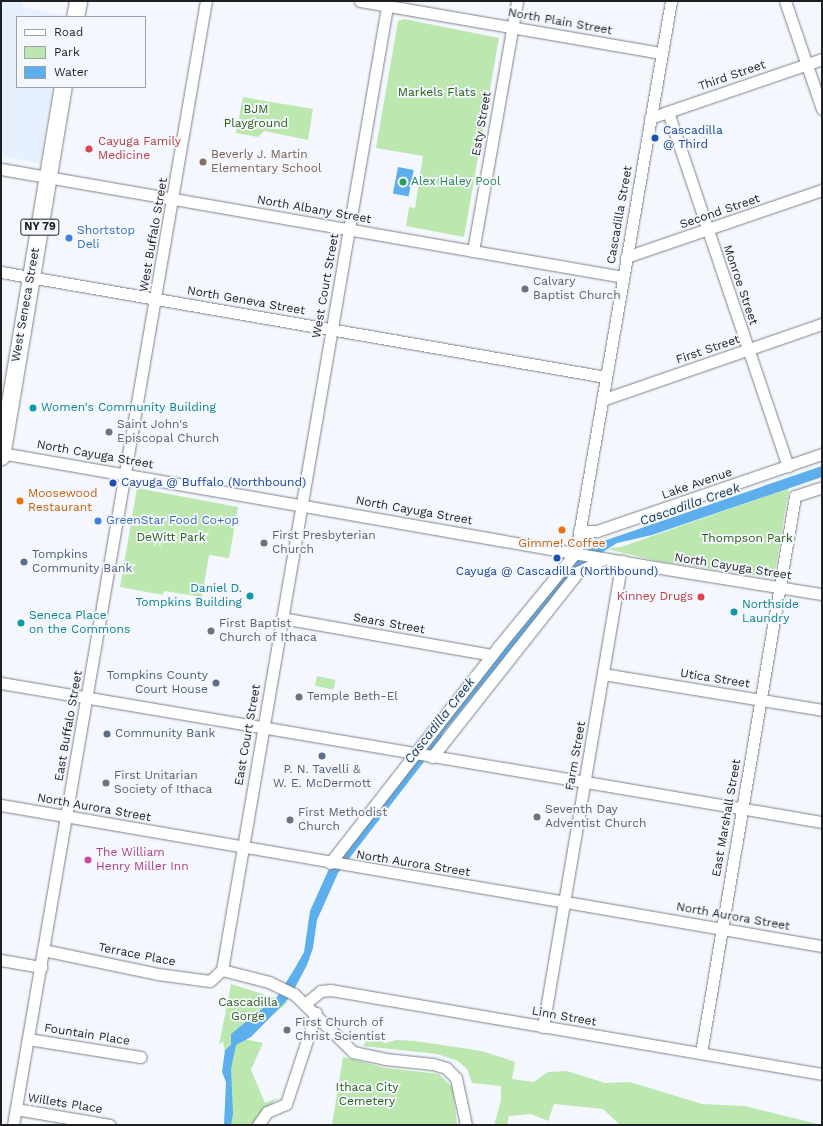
<!DOCTYPE html>
<html>
<head>
<meta charset="utf-8">
<style>
  body { margin:0 }
  #map { position:relative; width:823px; height:1126px; overflow:hidden; background:#f4f8fe; font-family:"Work Sans",sans-serif }
  div>[style] { position:absolute }
  [style*='--x'] { left:calc(var(--x)*1px); top:calc(var(--y)*1px); width:calc(var(--w)*1px); rotate:calc(var(--a)*1deg) }
  .built>* { inset:0; background:#e7f0ff }
  .green>* { inset:0; background:#bce7af; transform-origin:0 0 }
  .water>* { inset:0; background:#5caeec; transform-origin:0 0 }
  .roads { filter:drop-shadow(0 0 1px #7c8188) drop-shadow(0 0 1px #7c8188) }
  .minor>* { height:11px; margin:-5.5px; padding:0 5.5px; transform-origin:5.5px; border-radius:5.5px; background:#fff }
  .highway>* { height:17px; margin:-8.5px; padding:0 8.5px; transform-origin:8.5px; border-radius:8.5px; background:#fff }
  .dots>* { width:11px; height:11px; translate:-50% -50%; box-sizing:border-box; border:2px solid #f4f8fe; border-radius:50% }
  span { translate:-50% -50%; white-space:nowrap; text-align:center; line-height:1.15; -webkit-text-stroke:3.5px #f4f8fe; paint-order:stroke }
  .shield-label span { padding:1px 3px; background:#f4f8fe; border:1px solid; border-radius:3px; -webkit-text-stroke-width:0 }
  .shield-label { font-size:11px; color:#1d1f22; font-weight:700 }
  .street-label { font-size:12px; color:#1d1f22 }
  .park-label { font-size:12px; color:#275e11 }
  .transit-label { font-size:12px; color:#164399 }
  .left { translate:0 -50%; text-align:left }
  .health-label { font-size:12px; color:#be3a42 }
  .right { translate:-100% -50%; text-align:right }
  .education-label { font-size:12px; color:#785e54 }
  .leisure-label { font-size:12px; color:#27864d }
  .shop-label { font-size:12px; color:#366cbe }
  .worship-label { font-size:12px; color:#5b616d }
  .culture-label { font-size:12px; color:#0d838f }
  .food-label { font-size:12px; color:#c56008 }
  .service-label { font-size:12px; color:#4e5e75 }
  .hotel-label { font-size:12px; color:#b23c85 }
  .water-label { font-size:13px; color:#0f334c; font-style:italic }
  .frame { position:absolute; inset:0; border:2px solid #1d1f22; pointer-events:none }
  .legend { position:absolute; left:16px; top:16px; width:130px; height:72px; box-sizing:border-box; background:#f4f8fe; border:1px solid #9ea1a6; margin:0; padding:5px 7px; list-style:none; font-size:12px; color:#1d1f22 }
  .legend li { display:flex; align-items:center; gap:8px; height:20px }
  .legend b { width:20px; border:1px solid #9ea1a6 }
</style>
</head>
<body>
<div id="map">
  <div class="built">
    <div style="clip-path:polygon(1px 1px,23px 1px,22px 7px,64px 16px,17px 17px,17px 87px,53px 87px,40px 164px,1px 156px)"></div>
  </div>
  <div class="green">
    <div style="clip-path:polygon(404px 19px,499px 38px,464px 237px,406px 226px,409px 207px,415px 208px,423px 156px,376px 148px,398px 21px)"></div>
    <div style="clip-path:polygon(243px 97px,313px 109px,308px 140px,264px 131px,258px 137px,236px 133px)"></div>
    <div style="clip-path:polygon(137px 488px,238px 507px,229px 558px,209px 555px,202px 597px,164px 591px,163px 595px,120px 587px)"></div>
    <div style="clip-path:polygon(789px 488px,774px 578px,658px 561px,607px 549px,621px 547px)"></div>
    <div style="left:317px;top:676px;width:19px;height:10px;rotate:12deg"></div>
    <div style="clip-path:polygon(231px 984px,288px 1002px,258px 1028px,239px 1038px,263px 1043px,251px 1070px,265px 1103px,278px 1098px,258px 1115px,252px 1125px,225px 1125px,228px 1107px,227px 1065px,223px 1041px,219px 1045px)"></div>
    <div style="clip-path:polygon(370px 1036px,385px 1043px,396px 1040px,415px 1041px,482px 1051px,515px 1062px,512px 1079px,534px 1082px,548px 1072px,567px 1071px,605px 1083px,630px 1082px,702px 1104px,745px 1106px,822px 1125px,620px 1125px,603px 1109px,554px 1104px,548px 1121px,531px 1114px,509px 1116px,507px 1125px,494px 1125px,501px 1101px,501px 1086px,472px 1083px,467px 1069px,458px 1061px,437px 1054px,363px 1046px)"></div>
    <div style="clip-path:polygon(343px 1057px,386px 1068px,439px 1074px,453px 1088px,457px 1125px,332px 1125px)"></div>
  </div>
  <div class="water">
    <div style="left:398px;top:167px;width:16px;height:27px;rotate:11deg"></div>
    <div style="clip-path:polygon(822px 466px,822px 477px,652px 535px,617px 543px,576px 569px,443px 733px,440px 741px,338px 873px,317px 920px,313px 948px,307px 965px,290px 997px,251px 1037px,236px 1045px,231px 1069px,233px 1114px,231px 1125px,224px 1125px,226px 1082px,222px 1072px,225px 1050px,231px 1045px,231px 1034px,277px 997px,295px 968px,304px 952px,310px 911px,328px 871px,569px 564px,595px 544px)"></div>
  </div>
  <div class="roads">
    <div class="minor">
      <div style="--x:360;--y:1;--w:305;--a:9.8"></div>
      <div style="--x:785;--y:1;--w:114;--a:71.1"></div>
      <div style="--x:668;--y:112;--w:374;--a:71.3"></div>
      <div style="--x:650;--y:118;--w:182;--a:-18.9"></div>
      <div style="--x:1;--y:169;--w:631;--a:9.85"></div>
      <div style="--x:473;--y:251;--w:254;--a:-80"></div>
      <div style="--x:626;--y:257;--w:207;--a:-18.9"></div>
      <div style="--x:1;--y:272;--w:614;--a:9.85"></div>
      <div style="--x:602;--y:400;--w:233;--a:-19.1"></div>
      <div style="--x:1;--y:453;--w:651;--a:9.91"></div>
      <div style="--x:642;--y:565;--w:182;--a:9.2"></div>
      <div style="--x:579;--y:531;--w:18;--a:0"></div>
      <div style="--x:597;--y:531;--w:238;--a:-18.9"></div>
      <div style="--x:576;--y:552;--w:559;--a:-80.22"></div>
      <div style="--x:282;--y:618;--w:213;--a:10"></div>
      <div style="--x:603;--y:674;--w:222;--a:9.3"></div>
      <div style="--x:1;--y:683;--w:833;--a:9.61"></div>
      <div style="--x:432;--y:757;--w:236;--a:-51.7"></div>
      <div style="--x:578;--y:572;--w:30;--a:-27"></div>
      <div style="--x:1;--y:805;--w:833;--a:9.75"></div>
      <div style="--x:330;--y:863;--w:274;--a:-52.1"></div>
      <div style="--x:498;--y:647;--w:123;--a:-50.6"></div>
      <div style="--x:43;--y:950;--w:117;--a:11.8"></div>
      <div style="--x:158;--y:974;--w:52;--a:7.7"></div>
      <div style="--x:210;--y:981;--w:16;--a:-43"></div>
      <div style="--x:222;--y:970;--w:983;--a:-80.28"></div>
      <div style="--x:1;--y:960;--w:41;--a:9.9"></div>
      <div style="--x:222;--y:970;--w:49;--a:14.3"></div>
      <div style="--x:269;--y:982;--w:28;--a:26"></div>
      <div style="--x:294;--y:994;--w:83;--a:44.5"></div>
      <div style="--x:353;--y:1052;--w:33;--a:12"></div>
      <div style="--x:385;--y:1059;--w:48;--a:5.9"></div>
      <div style="--x:433;--y:1064;--w:14;--a:17"></div>
      <div style="--x:446;--y:1068;--w:14;--a:45"></div>
      <div style="--x:456;--y:1078;--w:48;--a:78"></div>
      <div style="--x:306;--y:1003;--w:19;--a:-39"></div>
      <div style="--x:321;--y:991;--w:10;--a:-6"></div>
      <div style="--x:331;--y:990;--w:498;--a:9.7"></div>
      <div style="--x:543;--y:1027;--w:473;--a:-80.4"></div>
      <div style="--x:28;--y:1039;--w:114;--a:9.1"></div>
      <div style="--x:701;--y:1053;--w:565;--a:-80.42"></div>
      <div style="--x:795;--y:496;--w:28;--a:-18"></div>
      <div style="--x:16;--y:1109;--w:95;--a:9.7"></div>
      <div style="--x:13;--y:1125;--w:1140;--a:-80.26"></div>
      <div style="--x:258;--y:1125;--w:16;--a:-55"></div>
      <div style="--x:267;--y:1112;--w:21;--a:-23"></div>
      <div style="--x:286;--y:1104;--w:96;--a:-71.8"></div>
    </div>
    <div class="highway">
      <div style="--x:75;--y:17;--w:16;--a:-79"></div>
      <div style="--x:1;--y:456;--w:374;--a:-80.5"></div>
    </div>
  </div>
  <div class="dots">
    <div style="left:655px;top:138px;background:#1a4fb4"></div>
    <div style="left:89px;top:149px;background:#e0444e"></div>
    <div style="left:203px;top:162px;background:#8d6e63"></div>
    <div style="left:403px;top:182px;background:#2e9e5b"></div>
    <div style="left:69px;top:238px;background:#3f7fe0"></div>
    <div style="left:525px;top:289px;background:#6b7280"></div>
    <div style="left:33px;top:408px;background:#0f9aa8"></div>
    <div style="left:109px;top:432px;background:#6b7280"></div>
    <div style="left:113px;top:483px;background:#1a4fb4"></div>
    <div style="left:20px;top:501px;background:#e8710a"></div>
    <div style="left:98px;top:521px;background:#3f7fe0"></div>
    <div style="left:562px;top:530px;background:#e8710a"></div>
    <div style="left:264px;top:543px;background:#6b7280"></div>
    <div style="left:557px;top:558px;background:#1a4fb4"></div>
    <div style="left:24px;top:562px;background:#5c6f8a"></div>
    <div style="left:250px;top:596px;background:#0f9aa8"></div>
    <div style="left:701px;top:597px;background:#e0444e"></div>
    <div style="left:734px;top:612px;background:#0f9aa8"></div>
    <div style="left:21px;top:623px;background:#0f9aa8"></div>
    <div style="left:211px;top:631px;background:#6b7280"></div>
    <div style="left:216px;top:683px;background:#5c6f8a"></div>
    <div style="left:299px;top:697px;background:#6b7280"></div>
    <div style="left:107px;top:734px;background:#5c6f8a"></div>
    <div style="left:322px;top:756px;background:#5c6f8a"></div>
    <div style="left:106px;top:783px;background:#6b7280"></div>
    <div style="left:537px;top:817px;background:#6b7280"></div>
    <div style="left:290px;top:820px;background:#6b7280"></div>
    <div style="left:88px;top:860px;background:#d1479c"></div>
    <div style="left:287px;top:1030px;background:#6b7280"></div>
  </div>
  <div class="shield-label">
    <span style="left:40px;top:227px">NY 79</span>
  </div>
  <div class="street-label">
    <span style="left:560px;top:22px;rotate:10deg">North Plain Street</span>
    <span style="left:732px;top:76px;rotate:-19deg">Third Street</span>
    <span style="left:482px;top:124px;rotate:-80deg">Esty Street</span>
    <span style="left:314px;top:210px;rotate:10deg">North Albany Street</span>
    <span style="left:720px;top:212px;rotate:-19deg">Second Street</span>
    <span style="left:620px;top:215px;rotate:-80deg">Cascadilla Street</span>
    <span style="left:154px;top:235px;rotate:-80deg">West Buffalo Street</span>
    <span style="left:740px;top:285px;rotate:71deg">Monroe Street</span>
    <span style="left:326px;top:286px;rotate:-80deg">West Court Street</span>
    <span style="left:246px;top:301px;rotate:10deg">North Geneva Street</span>
    <span style="left:26px;top:305px;rotate:-80deg">West Seneca Street</span>
    <span style="left:708px;top:350px;rotate:-19deg">First Street</span>
    <span style="left:95px;top:455px;rotate:10deg">North Cayuga Street</span>
    <span style="left:697px;top:484px;rotate:-19deg">Lake Avenue</span>
    <span style="left:414px;top:511px;rotate:10deg">North Cayuga Street</span>
    <span style="left:733px;top:567px;rotate:9deg">North Cayuga Street</span>
    <span style="left:389px;top:624px;rotate:10deg">Sears Street</span>
    <span style="left:715px;top:679px;rotate:9deg">Utica Street</span>
    <span style="left:69px;top:726px;rotate:-80deg">East Buffalo Street</span>
    <span style="left:248px;top:735px;rotate:-80deg">East Court Street</span>
    <span style="left:576px;top:756px;rotate:-80deg">Farm Street</span>
    <span style="left:94px;top:808px;rotate:10deg">North Aurora Street</span>
    <span style="left:727px;top:818px;rotate:-80deg">East Marshall Street</span>
    <span style="left:413px;top:864px;rotate:9deg">North Aurora Street</span>
    <span style="left:733px;top:917px;rotate:10deg">North Aurora Street</span>
    <span style="left:137px;top:955px;rotate:11deg">Terrace Place</span>
    <span style="left:564px;top:1017px;rotate:10deg">Linn Street</span>
    <span style="left:87px;top:1035px;rotate:9deg">Fountain Place</span>
    <span style="left:65px;top:1104px;rotate:9deg">Willets Place</span>
  </div>
  <div class="park-label">
    <span style="left:437px;top:93px">Markels Flats</span>
    <span style="left:256px;top:117px">BJM<br>Playground</span>
    <span style="left:171px;top:538px">DeWitt Park</span>
    <span style="left:747px;top:539px">Thompson Park</span>
    <span style="left:248px;top:1010px">Cascadilla<br>Gorge</span>
    <span style="left:367px;top:1095px">Ithaca City<br>Cemetery</span>
  </div>
  <div class="transit-label">
    <span class="left" style="left:663px;top:138px">Cascadilla<br>@ Third</span>
    <span class="left" style="left:121px;top:483px">Cayuga @ Buffalo (Northbound)</span>
    <span style="left:557px;top:572px">Cayuga @ Cascadilla (Northbound)</span>
  </div>
  <div class="health-label">
    <span class="left" style="left:98px;top:149px">Cayuga Family<br>Medicine</span>
    <span class="right" style="left:693px;top:597px">Kinney Drugs</span>
  </div>
  <div class="education-label">
    <span class="left" style="left:211px;top:162px">Beverly J. Martin<br>Elementary School</span>
  </div>
  <div class="leisure-label">
    <span class="left" style="left:411px;top:182px">Alex Haley Pool</span>
  </div>
  <div class="shop-label">
    <span class="left" style="left:77px;top:238px">Shortstop<br>Deli</span>
    <span class="left" style="left:106px;top:521px">GreenStar Food Co+op</span>
  </div>
  <div class="worship-label">
    <span class="left" style="left:533px;top:289px">Calvary<br>Baptist Church</span>
    <span class="left" style="left:117px;top:432px">Saint John's<br>Episcopal Church</span>
    <span class="left" style="left:272px;top:543px">First Presbyterian<br>Church</span>
    <span class="left" style="left:219px;top:631px">First Baptist<br>Church of Ithaca</span>
    <span class="left" style="left:307px;top:697px">Temple Beth-El</span>
    <span class="left" style="left:114px;top:783px">First Unitarian<br>Society of Ithaca</span>
    <span class="left" style="left:545px;top:817px">Seventh Day<br>Adventist Church</span>
    <span class="left" style="left:298px;top:820px">First Methodist<br>Church</span>
    <span class="left" style="left:295px;top:1030px">First Church of<br>Christ Scientist</span>
  </div>
  <div class="culture-label">
    <span class="left" style="left:41px;top:408px">Women's Community Building</span>
    <span class="right" style="left:242px;top:596px">Daniel D.<br>Tompkins Building</span>
    <span class="left" style="left:742px;top:612px">Northside<br>Laundry</span>
    <span class="left" style="left:29px;top:623px">Seneca Place<br>on the Commons</span>
  </div>
  <div class="food-label">
    <span class="left" style="left:28px;top:501px">Moosewood<br>Restaurant</span>
    <span style="left:562px;top:544px">Gimme! Coffee</span>
  </div>
  <div class="service-label">
    <span class="left" style="left:32px;top:562px">Tompkins<br>Community Bank</span>
    <span class="right" style="left:208px;top:683px">Tompkins County<br>Court House</span>
    <span class="left" style="left:115px;top:734px">Community Bank</span>
    <span style="left:322px;top:777px">P. N. Tavelli &amp;<br>W. E. McDermott</span>
  </div>
  <div class="hotel-label">
    <span class="left" style="left:96px;top:860px">The William<br>Henry Miller Inn</span>
  </div>
  <div class="water-label">
    <span style="left:690px;top:505px;rotate:-19deg">Cascadilla Creek</span>
    <span style="left:440px;top:721px;rotate:-52deg">Cascadilla Creek</span>
  </div>
  <div class="frame"></div>
  <ul class="legend">
  <li><b style="height:5px;background:#fff"></b>Road</li>
  <li><b style="height:11px;background:#bce7af"></b>Park</li>
  <li><b style="height:11px;background:#5caeec"></b>Water</li>
  </ul>
</div>
</body>
</html>
